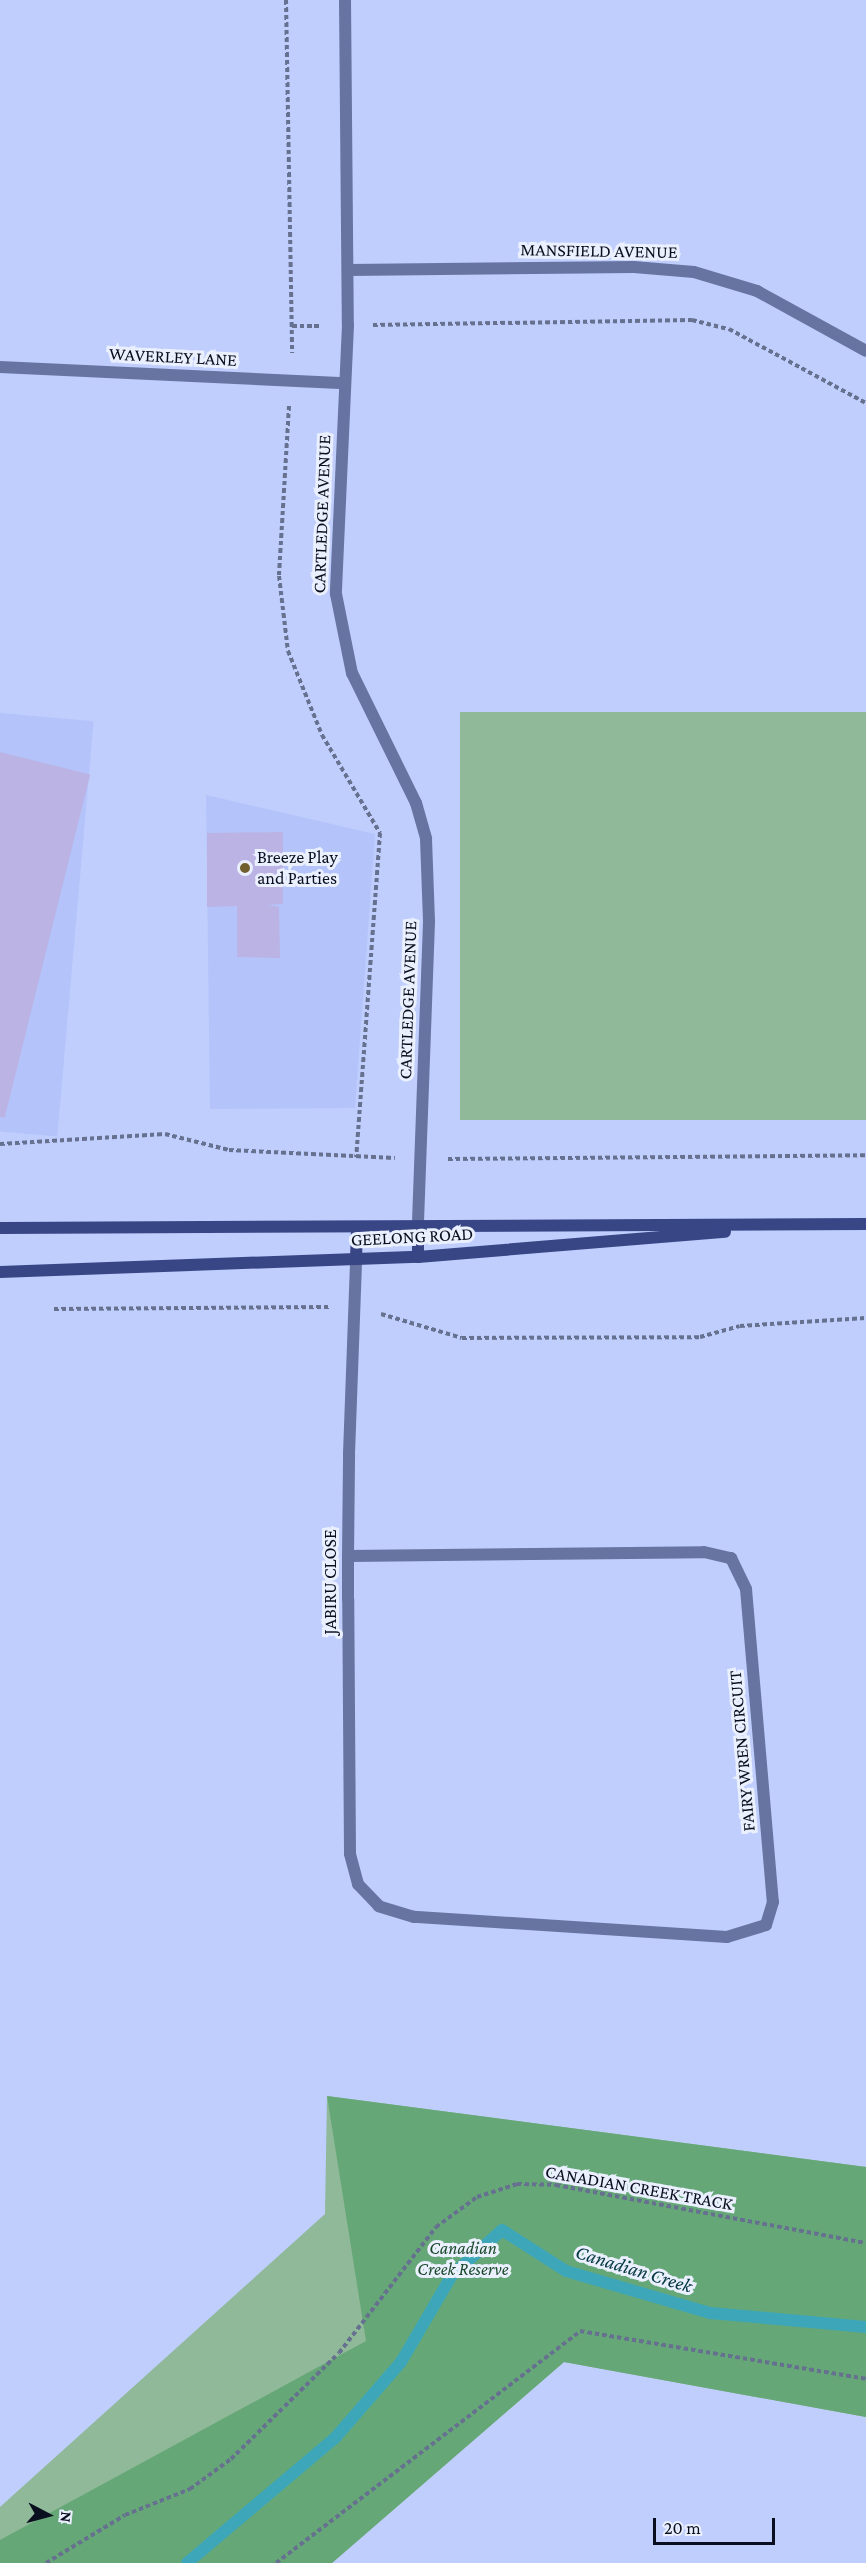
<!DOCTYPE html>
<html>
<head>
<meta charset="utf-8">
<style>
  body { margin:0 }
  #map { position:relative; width:866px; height:2563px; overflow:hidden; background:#bfcefd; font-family:"Crimson Pro",serif }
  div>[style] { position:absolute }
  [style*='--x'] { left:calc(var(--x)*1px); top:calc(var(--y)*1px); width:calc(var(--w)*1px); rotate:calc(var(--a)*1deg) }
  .built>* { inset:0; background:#b4c4fa; transform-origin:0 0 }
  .green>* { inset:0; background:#8fb998; transform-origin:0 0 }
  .forest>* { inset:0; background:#66a777 }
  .stream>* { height:12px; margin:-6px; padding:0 6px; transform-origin:6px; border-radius:6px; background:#3da7b9 }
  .building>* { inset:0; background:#bab3e4; transform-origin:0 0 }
  .path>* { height:4px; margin-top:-2px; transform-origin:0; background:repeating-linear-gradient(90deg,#66708f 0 4.5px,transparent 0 7.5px) }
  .street>* { height:12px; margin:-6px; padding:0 6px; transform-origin:6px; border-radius:6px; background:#6774a1 }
  .secondary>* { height:12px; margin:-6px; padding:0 6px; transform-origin:6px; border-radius:6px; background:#384686 }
  .dots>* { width:16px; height:16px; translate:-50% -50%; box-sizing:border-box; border:3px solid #ebf0ff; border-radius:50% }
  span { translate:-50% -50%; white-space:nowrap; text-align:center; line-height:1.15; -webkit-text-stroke:6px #ebf0ff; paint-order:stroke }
  .street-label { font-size:18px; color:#0a0f1f }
  .poi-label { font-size:18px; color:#0a0f1f }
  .left { translate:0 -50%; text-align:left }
  .park-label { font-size:18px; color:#194929; font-style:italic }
  .water-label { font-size:20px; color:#04373f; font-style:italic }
  .north { position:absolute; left:18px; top:2485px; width:60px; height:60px; -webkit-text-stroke:4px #ebf0ff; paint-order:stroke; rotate:96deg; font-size:16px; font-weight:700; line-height:24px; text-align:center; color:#0a0f1f }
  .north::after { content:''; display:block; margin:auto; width:21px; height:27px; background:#0a0f1f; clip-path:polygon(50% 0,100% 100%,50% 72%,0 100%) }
  .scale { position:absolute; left:653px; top:2518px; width:122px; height:27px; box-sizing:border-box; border:3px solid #0a0f1f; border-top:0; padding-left:8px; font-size:18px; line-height:21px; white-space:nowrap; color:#0a0f1f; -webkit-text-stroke:4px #ebf0ff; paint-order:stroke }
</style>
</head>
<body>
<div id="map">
  <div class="built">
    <div style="left:0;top:713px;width:94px;height:417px;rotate:5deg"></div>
    <div style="clip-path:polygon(206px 795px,375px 834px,355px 1108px,210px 1109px)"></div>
  </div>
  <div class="green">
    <div style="left:866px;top:712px;width:408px;height:406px;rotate:90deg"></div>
    <div style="clip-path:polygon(327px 2096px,866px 2167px,866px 2417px,564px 2362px,332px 2563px,0 2563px,0 2507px,325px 2214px)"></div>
  </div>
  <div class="forest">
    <div style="clip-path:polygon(327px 2096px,866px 2167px,866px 2417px,564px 2362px,332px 2563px,0 2563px,0 2540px,366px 2341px)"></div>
  </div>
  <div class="stream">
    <div style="--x:187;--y:2563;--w:194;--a:-40.2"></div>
    <div style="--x:335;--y:2438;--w:101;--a:-49"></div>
    <div style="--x:401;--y:2362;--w:101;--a:-59.6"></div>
    <div style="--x:452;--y:2275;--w:67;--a:-42"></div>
    <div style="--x:502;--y:2230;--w:76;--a:32.6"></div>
    <div style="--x:566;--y:2271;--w:150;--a:16.3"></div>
    <div style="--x:710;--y:2313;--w:157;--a:5.1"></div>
  </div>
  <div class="building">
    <div style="left:0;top:752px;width:93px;height:354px;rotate:14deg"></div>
    <div style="clip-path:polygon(283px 832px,283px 904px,267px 905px,279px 907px,280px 958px,237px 957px,237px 906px,207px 907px,207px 833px)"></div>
  </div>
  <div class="path">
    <div style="--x:286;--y:0;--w:353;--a:89"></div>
    <div style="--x:373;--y:325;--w:319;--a:-0.9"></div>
    <div style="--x:692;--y:320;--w:38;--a:14"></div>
    <div style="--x:729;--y:329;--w:156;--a:28.4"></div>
    <div style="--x:292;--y:326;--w:29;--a:0"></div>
    <div style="--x:289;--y:406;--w:170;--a:93.4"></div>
    <div style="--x:279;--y:576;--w:76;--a:83.2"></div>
    <div style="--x:288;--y:651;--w:91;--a:68"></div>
    <div style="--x:322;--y:735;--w:114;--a:59.4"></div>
    <div style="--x:380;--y:833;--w:325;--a:94.2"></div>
    <div style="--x:0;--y:1144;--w:165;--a:-3.5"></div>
    <div style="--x:165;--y:1134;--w:66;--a:14"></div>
    <div style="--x:229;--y:1150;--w:166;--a:2.8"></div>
    <div style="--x:448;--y:1159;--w:418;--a:-0.5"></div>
    <div style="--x:54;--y:1309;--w:275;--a:-0.4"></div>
    <div style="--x:381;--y:1314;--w:84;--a:16.5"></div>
    <div style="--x:462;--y:1338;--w:238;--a:-0.2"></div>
    <div style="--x:700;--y:1337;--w:41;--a:-15.4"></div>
    <div style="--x:740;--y:1326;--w:126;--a:-3.6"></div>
    <div style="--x:46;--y:2563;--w:92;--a:-31.3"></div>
    <div style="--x:125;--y:2515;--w:70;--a:-21.8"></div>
    <div style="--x:190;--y:2489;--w:51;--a:-36.2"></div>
    <div style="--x:231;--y:2459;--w:151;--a:-44.5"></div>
    <div style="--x:339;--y:2353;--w:159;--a:-52.4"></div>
    <div style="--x:436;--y:2227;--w:51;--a:-36.2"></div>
    <div style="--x:477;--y:2197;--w:42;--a:-18"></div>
    <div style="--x:517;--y:2184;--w:39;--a:1"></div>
    <div style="--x:556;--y:2185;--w:315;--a:10.6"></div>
    <div style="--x:276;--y:2563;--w:382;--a:-37.3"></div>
    <div style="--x:580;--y:2331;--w:290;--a:9.5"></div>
  </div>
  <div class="street">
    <div style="--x:345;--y:0;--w:325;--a:89.5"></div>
    <div style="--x:348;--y:325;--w:269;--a:92.6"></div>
    <div style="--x:336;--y:594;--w:81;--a:78.6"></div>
    <div style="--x:352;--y:673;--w:145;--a:63.8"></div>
    <div style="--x:416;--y:803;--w:37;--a:74"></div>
    <div style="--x:426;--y:839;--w:83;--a:87.9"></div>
    <div style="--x:429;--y:922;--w:305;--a:92.1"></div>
    <div style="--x:349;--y:270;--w:285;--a:-0.6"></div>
    <div style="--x:634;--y:267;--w:60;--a:4.8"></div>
    <div style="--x:694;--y:272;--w:66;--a:16.8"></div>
    <div style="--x:757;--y:291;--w:124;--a:28.8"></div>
    <div style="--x:0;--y:367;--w:345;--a:2.7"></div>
    <div style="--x:348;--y:1556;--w:356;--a:-0.6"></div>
    <div style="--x:704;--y:1552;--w:28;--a:13"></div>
    <div style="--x:731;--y:1558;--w:34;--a:64"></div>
    <div style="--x:746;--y:1589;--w:314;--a:85.1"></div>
    <div style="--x:773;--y:1902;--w:24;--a:107"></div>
    <div style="--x:766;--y:1925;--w:41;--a:162.9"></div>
    <div style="--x:727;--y:1937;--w:314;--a:-176.3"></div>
    <div style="--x:414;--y:1917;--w:37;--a:-163"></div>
    <div style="--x:379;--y:1906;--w:30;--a:-134"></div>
    <div style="--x:358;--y:1884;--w:31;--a:-105"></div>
    <div style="--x:350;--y:1854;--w:255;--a:-90.4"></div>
    <div style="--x:348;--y:1599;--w:43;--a:-90"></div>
    <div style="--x:348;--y:1556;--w:102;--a:-89.4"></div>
    <div style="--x:349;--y:1454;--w:195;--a:-87.9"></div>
  </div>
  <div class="secondary">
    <div style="--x:0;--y:1228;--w:866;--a:-0.26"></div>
    <div style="--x:418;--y:1257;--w:30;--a:-90"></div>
    <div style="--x:356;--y:1259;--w:31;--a:-88"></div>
    <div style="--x:0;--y:1272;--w:418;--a:-2.1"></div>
    <div style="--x:418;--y:1257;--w:308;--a:-4.7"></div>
  </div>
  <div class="dots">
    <div style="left:245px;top:868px;background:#71602e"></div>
  </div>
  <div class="street-label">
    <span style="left:599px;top:251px;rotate:1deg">MANSFIELD AVENUE</span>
    <span style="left:173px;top:357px;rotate:3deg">WAVERLEY LANE</span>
    <span style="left:322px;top:514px;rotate:-88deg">CARTLEDGE AVENUE</span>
    <span style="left:408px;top:1000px;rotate:-88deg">CARTLEDGE AVENUE</span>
    <span style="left:412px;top:1237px;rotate:-3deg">GEELONG ROAD</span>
    <span style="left:330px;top:1582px;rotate:-90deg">JABIRU CLOSE</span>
    <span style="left:742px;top:1751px;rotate:-95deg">FAIRY WREN CIRCUIT</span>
    <span style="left:639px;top:2188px;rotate:10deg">CANADIAN CREEK TRACK</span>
  </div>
  <div class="poi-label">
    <span class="left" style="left:257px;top:868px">Breeze Play<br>and Parties</span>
  </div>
  <div class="park-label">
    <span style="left:463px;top:2259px">Canadian<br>Creek Reserve</span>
  </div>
  <div class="water-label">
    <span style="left:634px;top:2269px;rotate:17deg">Canadian Creek</span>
  </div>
  <div class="north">N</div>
  <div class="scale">20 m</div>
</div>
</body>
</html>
